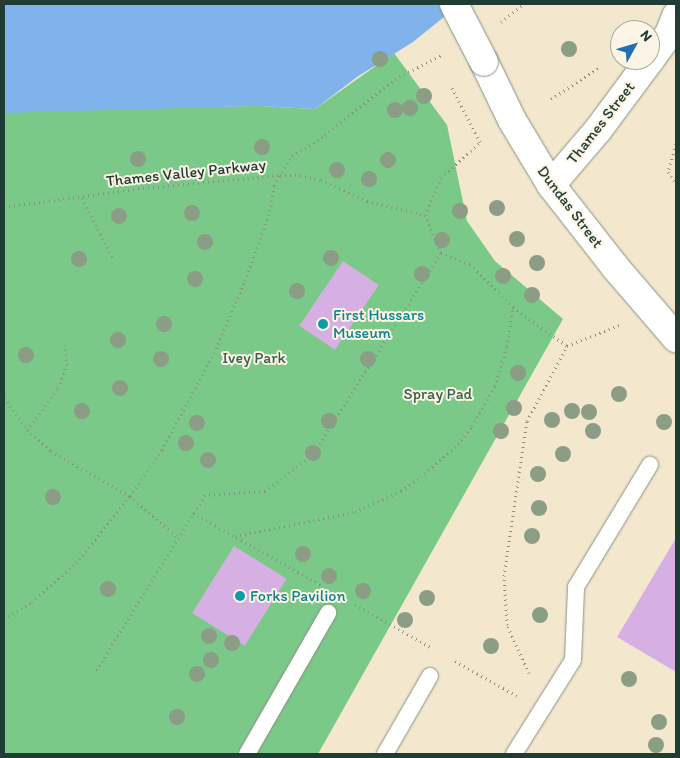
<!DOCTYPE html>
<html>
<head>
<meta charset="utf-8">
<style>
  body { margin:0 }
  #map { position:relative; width:680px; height:758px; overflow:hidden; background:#f3e8ce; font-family:Itim,sans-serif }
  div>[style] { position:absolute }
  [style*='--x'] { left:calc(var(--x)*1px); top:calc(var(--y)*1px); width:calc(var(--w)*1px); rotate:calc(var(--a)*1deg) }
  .green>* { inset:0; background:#7bc989 }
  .water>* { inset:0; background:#80b2ec }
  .building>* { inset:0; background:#d6b0e2; transform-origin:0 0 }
  .path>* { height:3px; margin-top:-1.5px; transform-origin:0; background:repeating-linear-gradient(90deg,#899281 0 1px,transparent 0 5px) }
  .roads { filter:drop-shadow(0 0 1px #899281) drop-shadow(0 0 1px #899281) }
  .service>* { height:16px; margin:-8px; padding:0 8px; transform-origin:8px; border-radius:8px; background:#fff }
  .minor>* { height:28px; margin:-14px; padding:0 14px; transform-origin:14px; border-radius:14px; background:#fff }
  .secondary>* { height:28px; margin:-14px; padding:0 14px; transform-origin:14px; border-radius:14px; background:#fff }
  .bridges { filter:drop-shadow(0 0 1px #899281) drop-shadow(0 0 1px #899281) }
  .secondary-bridge>* { height:28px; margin:-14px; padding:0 14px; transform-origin:14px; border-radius:14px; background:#fff }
  .trees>* { width:16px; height:16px; margin:-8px; border-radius:50%; background:#8b9d85 }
  .dots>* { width:14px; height:14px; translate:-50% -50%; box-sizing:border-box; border:2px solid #fcf5e5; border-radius:50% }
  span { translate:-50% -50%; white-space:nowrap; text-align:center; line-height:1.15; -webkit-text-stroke:4px #fcf5e5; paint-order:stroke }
  .street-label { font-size:16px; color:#1f3d34 }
  .culture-label { font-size:16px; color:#0d838f }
  .left { translate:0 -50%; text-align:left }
  .park-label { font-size:16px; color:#366049 }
  .frame { position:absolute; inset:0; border:5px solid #1f3d34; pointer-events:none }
  .north { position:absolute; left:610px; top:20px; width:50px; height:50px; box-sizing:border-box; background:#fcf5e5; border:1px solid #a4ab9e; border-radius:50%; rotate:51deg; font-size:14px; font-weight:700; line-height:20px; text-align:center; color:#1f3d34 }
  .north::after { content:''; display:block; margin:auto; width:18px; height:22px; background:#1f6fb2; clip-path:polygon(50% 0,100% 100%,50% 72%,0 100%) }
</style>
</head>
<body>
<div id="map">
  <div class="green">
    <div style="clip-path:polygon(394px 53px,447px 125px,467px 221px,495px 261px,563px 319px,318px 754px,4px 754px,4px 111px,260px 106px,315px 109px)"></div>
  </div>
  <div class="water">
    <div style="clip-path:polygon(4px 4px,460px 4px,413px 42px,357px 77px,315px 109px,260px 106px,4px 113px)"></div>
  </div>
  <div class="building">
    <div style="left:343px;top:261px;width:43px;height:78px;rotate:34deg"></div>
    <div style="clip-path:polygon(676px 538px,676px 672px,617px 637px)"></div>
    <div style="left:234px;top:546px;width:62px;height:79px;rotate:32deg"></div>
  </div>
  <div class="path">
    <div style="--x:501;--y:22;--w:29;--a:-38"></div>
    <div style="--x:551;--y:99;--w:59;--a:-33.1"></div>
    <div style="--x:676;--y:144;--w:29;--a:106"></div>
    <div style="--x:668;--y:172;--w:14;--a:56"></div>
    <div style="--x:82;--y:198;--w:66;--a:63"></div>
    <div style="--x:4;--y:207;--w:140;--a:-7.8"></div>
    <div style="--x:143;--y:188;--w:138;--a:-5.4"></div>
    <div style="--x:280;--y:175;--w:20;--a:0"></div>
    <div style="--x:300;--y:175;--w:22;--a:13"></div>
    <div style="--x:321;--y:180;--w:51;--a:24.5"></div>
    <div style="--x:367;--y:201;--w:60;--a:13.6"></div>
    <div style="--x:425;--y:215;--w:41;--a:67.2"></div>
    <div style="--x:441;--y:253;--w:238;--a:122.5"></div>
    <div style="--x:313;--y:454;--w:61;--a:142.4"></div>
    <div style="--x:265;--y:491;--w:60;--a:176.2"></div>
    <div style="--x:205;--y:495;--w:207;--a:121.8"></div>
    <div style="--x:425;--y:215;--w:40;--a:-66.6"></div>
    <div style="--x:441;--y:178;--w:53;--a:-42.7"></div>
    <div style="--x:480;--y:142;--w:63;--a:-117.4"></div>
    <div style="--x:441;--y:253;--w:31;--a:21"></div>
    <div style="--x:470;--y:264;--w:61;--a:45"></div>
    <div style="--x:513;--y:307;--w:67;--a:35.8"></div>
    <div style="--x:567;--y:346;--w:56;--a:-22"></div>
    <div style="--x:4;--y:398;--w:39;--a:54"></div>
    <div style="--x:27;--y:430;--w:32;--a:41"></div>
    <div style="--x:51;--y:451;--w:91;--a:29.7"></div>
    <div style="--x:130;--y:496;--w:64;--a:41.2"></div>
    <div style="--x:27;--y:430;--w:52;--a:-53.6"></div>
    <div style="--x:58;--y:388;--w:25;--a:-69"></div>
    <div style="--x:67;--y:365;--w:20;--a:-96"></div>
    <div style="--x:193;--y:513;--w:147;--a:29.4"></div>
    <div style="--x:235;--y:536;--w:122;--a:-11.3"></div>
    <div style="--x:355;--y:512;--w:51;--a:-24.5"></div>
    <div style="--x:401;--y:491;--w:24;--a:-35"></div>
    <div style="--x:421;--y:477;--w:50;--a:-41.7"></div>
    <div style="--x:458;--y:444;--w:23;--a:-52"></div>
    <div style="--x:472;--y:426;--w:46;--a:-60.1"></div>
    <div style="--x:495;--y:386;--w:42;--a:-73.3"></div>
    <div style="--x:507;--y:346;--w:39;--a:-81"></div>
    <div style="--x:355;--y:604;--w:86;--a:29.8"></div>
    <div style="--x:4;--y:619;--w:33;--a:-31"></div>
    <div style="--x:32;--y:602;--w:59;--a:-41.6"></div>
    <div style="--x:76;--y:563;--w:86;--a:-51.1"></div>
    <div style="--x:130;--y:496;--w:56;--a:-55.2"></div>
    <div style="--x:162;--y:450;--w:110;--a:-61.8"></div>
    <div style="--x:214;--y:353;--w:78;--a:-66.7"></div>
    <div style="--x:245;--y:281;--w:74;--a:-70.3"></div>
    <div style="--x:270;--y:211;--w:26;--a:-81"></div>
    <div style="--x:274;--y:185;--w:34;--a:-58"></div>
    <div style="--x:292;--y:156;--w:39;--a:-32"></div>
    <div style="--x:325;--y:135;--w:90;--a:-38.7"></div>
    <div style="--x:395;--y:79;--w:54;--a:-27.5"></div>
    <div style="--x:455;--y:661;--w:71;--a:29.4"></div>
    <div style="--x:529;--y:673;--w:53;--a:-114.6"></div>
    <div style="--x:507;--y:625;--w:49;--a:-93.5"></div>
    <div style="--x:504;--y:576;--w:157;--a:-81.6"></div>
    <div style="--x:527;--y:421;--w:85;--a:-61.9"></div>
  </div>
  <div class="roads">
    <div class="service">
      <div style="--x:247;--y:754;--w:163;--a:-60.1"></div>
      <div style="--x:385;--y:754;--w:90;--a:-60"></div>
      <div style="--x:514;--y:754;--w:111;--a:-57.9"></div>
      <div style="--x:573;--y:660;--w:73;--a:-87.6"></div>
      <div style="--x:576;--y:587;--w:143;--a:-58.8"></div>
    </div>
    <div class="minor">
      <div style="--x:650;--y:60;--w:34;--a:-54"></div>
      <div style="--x:670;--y:32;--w:17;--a:-69"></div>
      <div style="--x:551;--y:185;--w:72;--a:-49.5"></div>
      <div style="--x:598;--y:130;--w:87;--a:-53.4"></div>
    </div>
    <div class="secondary">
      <div style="--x:484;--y:62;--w:64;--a:64.2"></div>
      <div style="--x:512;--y:120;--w:76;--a:59"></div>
      <div style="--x:551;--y:185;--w:104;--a:52"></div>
      <div style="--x:615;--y:267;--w:94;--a:49.3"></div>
    </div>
  </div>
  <div class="bridges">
    <div class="secondary-bridge">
      <div style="--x:454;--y:4;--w:65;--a:62.7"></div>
    </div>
  </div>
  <div class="trees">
    <div style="left:569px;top:49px"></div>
    <div style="left:380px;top:59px"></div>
    <div style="left:424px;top:96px"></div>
    <div style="left:410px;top:108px"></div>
    <div style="left:395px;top:110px"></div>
    <div style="left:262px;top:147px"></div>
    <div style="left:138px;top:159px"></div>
    <div style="left:388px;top:160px"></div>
    <div style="left:337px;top:170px"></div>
    <div style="left:369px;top:179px"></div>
    <div style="left:497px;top:208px"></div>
    <div style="left:460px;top:211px"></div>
    <div style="left:192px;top:213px"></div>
    <div style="left:119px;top:216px"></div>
    <div style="left:517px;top:239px"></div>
    <div style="left:442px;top:240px"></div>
    <div style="left:205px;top:242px"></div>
    <div style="left:331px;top:258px"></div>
    <div style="left:79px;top:259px"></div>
    <div style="left:537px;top:263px"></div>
    <div style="left:422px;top:274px"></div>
    <div style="left:503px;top:276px"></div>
    <div style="left:195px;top:279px"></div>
    <div style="left:297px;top:291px"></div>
    <div style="left:532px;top:295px"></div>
    <div style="left:164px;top:324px"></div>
    <div style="left:118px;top:340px"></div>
    <div style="left:26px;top:355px"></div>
    <div style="left:161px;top:359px"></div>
    <div style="left:368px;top:359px"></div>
    <div style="left:518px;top:373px"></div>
    <div style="left:120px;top:388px"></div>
    <div style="left:619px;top:394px"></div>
    <div style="left:514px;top:408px"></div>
    <div style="left:82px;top:411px"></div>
    <div style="left:572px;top:411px"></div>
    <div style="left:589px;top:412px"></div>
    <div style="left:552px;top:420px"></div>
    <div style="left:329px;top:421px"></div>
    <div style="left:664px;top:422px"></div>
    <div style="left:197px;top:423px"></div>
    <div style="left:501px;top:431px"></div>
    <div style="left:593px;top:431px"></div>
    <div style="left:186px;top:443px"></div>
    <div style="left:313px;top:453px"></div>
    <div style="left:563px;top:454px"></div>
    <div style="left:208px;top:460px"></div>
    <div style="left:538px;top:474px"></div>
    <div style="left:53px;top:497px"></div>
    <div style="left:539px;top:508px"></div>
    <div style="left:532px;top:536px"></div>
    <div style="left:303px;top:554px"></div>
    <div style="left:329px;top:576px"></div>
    <div style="left:108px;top:589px"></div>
    <div style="left:363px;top:591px"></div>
    <div style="left:427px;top:598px"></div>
    <div style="left:540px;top:615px"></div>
    <div style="left:405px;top:620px"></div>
    <div style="left:209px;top:636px"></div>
    <div style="left:232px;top:643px"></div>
    <div style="left:491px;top:646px"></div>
    <div style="left:211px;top:660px"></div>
    <div style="left:197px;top:674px"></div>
    <div style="left:629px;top:679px"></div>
    <div style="left:177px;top:717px"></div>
    <div style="left:659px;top:722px"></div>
    <div style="left:656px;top:745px"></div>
  </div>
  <div class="dots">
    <div style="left:323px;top:324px;background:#0f9aa8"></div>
    <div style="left:240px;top:596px;background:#0f9aa8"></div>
  </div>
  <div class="street-label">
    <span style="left:601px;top:123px;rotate:-52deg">Thames Street</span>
    <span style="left:186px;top:173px;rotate:-6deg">Thames Valley Parkway</span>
    <span style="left:570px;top:207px;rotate:53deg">Dundas Street</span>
  </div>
  <div class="culture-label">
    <span class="left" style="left:333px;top:324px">First Hussars<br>Museum</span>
    <span class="left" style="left:250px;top:596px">Forks Pavilion</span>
  </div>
  <div class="park-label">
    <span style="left:254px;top:358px">Ivey Park</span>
    <span style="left:438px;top:394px">Spray Pad</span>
  </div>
  <div class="frame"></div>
  <div class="north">N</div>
</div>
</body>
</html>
